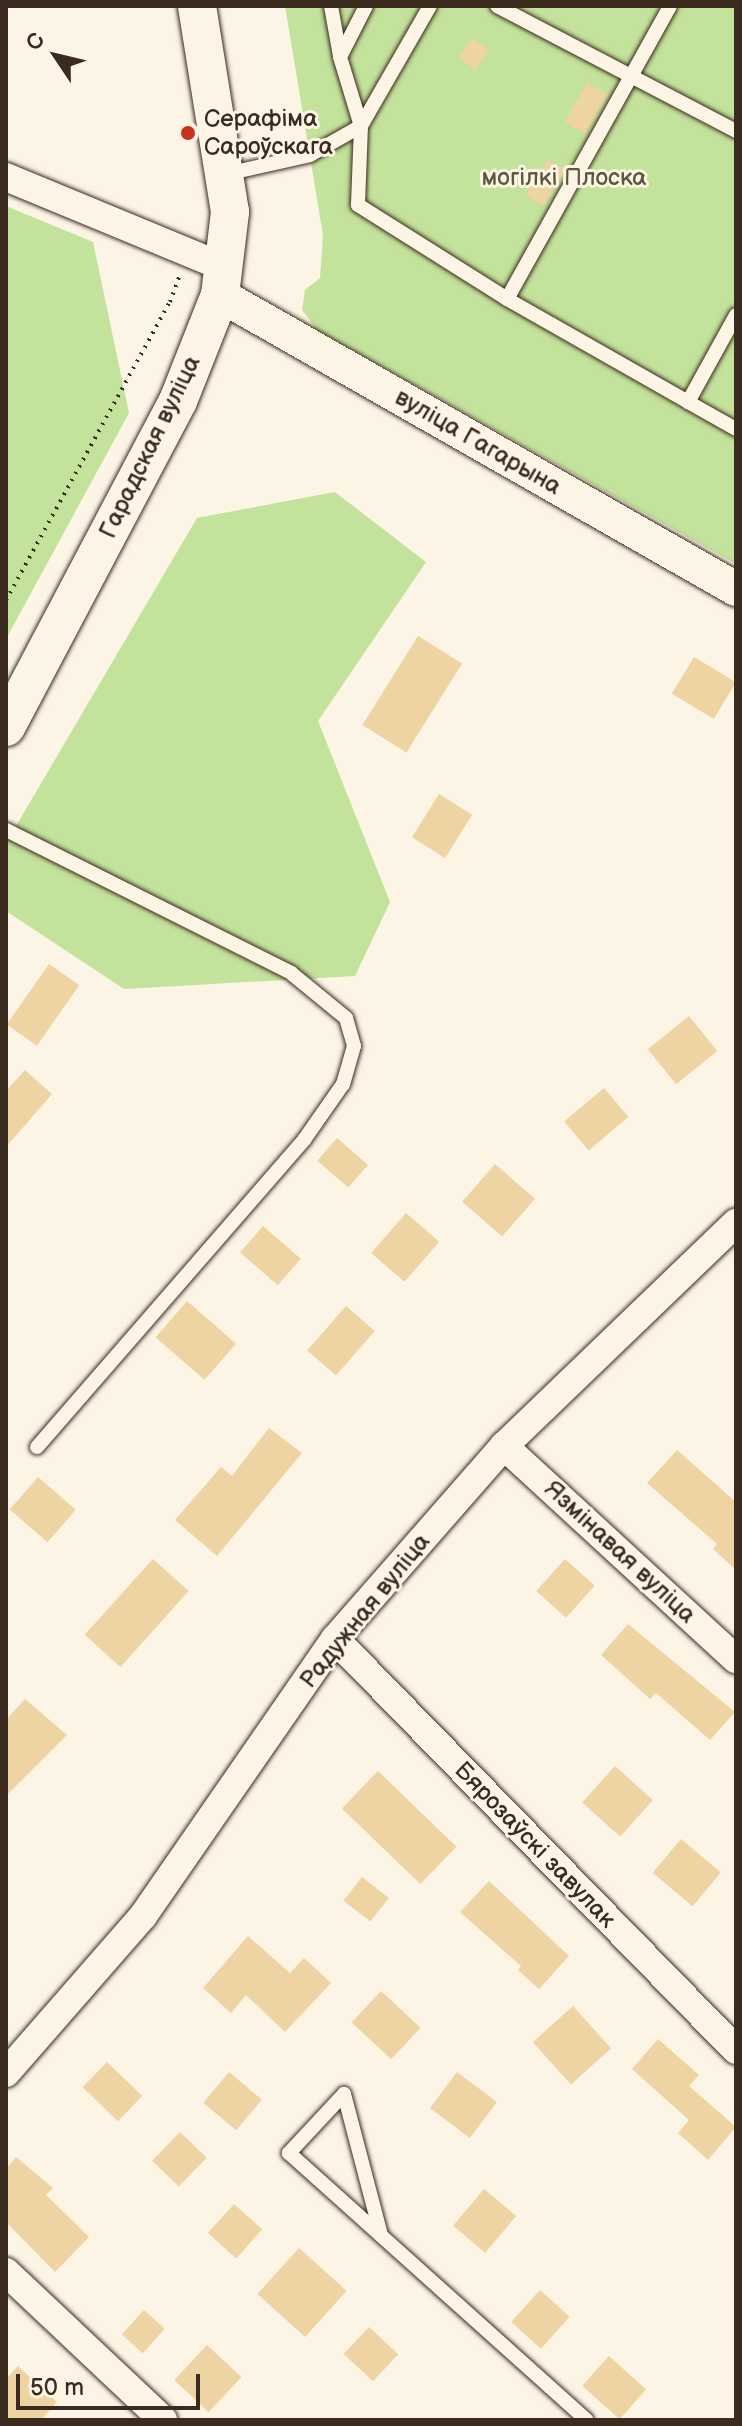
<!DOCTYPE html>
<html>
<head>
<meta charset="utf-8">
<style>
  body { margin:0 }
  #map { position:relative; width:742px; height:2426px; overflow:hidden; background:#fcf5e5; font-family:"Balsamiq Sans",sans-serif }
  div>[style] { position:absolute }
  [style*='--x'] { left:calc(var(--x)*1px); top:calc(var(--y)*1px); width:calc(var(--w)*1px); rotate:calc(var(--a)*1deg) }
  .green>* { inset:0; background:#c3e29b }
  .building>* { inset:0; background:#eed3a3; transform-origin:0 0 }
  .path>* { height:4px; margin-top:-2px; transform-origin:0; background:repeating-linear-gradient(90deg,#3b2a1e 0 2px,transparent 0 8px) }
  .roads { filter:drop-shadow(0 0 2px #3b2a1e) drop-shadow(0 0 2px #3b2a1e) }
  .service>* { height:14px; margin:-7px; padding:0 7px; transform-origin:7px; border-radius:7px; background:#fcf5e5 }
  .minor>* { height:28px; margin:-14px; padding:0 14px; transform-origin:14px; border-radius:14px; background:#fcf5e5 }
  .tertiary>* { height:34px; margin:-17px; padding:0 17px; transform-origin:17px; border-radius:17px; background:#fcf5e5 }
  .secondary>* { height:38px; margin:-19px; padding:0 19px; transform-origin:19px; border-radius:19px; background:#fcf5e5 }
  .dots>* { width:22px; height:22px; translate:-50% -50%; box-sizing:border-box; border:4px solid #fcf5e5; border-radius:50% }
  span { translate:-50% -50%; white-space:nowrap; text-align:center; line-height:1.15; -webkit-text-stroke:6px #fcf5e5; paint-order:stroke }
  .poi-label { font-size:24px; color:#3b2a1e }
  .left { translate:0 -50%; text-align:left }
  .park-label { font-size:24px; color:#5d583d }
  .street-label { font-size:24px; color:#3b2a1e }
  .frame { position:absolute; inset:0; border:8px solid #3b2a1e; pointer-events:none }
  .north { position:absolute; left:16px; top:16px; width:80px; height:80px; -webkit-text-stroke:6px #fcf5e5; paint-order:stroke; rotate:305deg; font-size:22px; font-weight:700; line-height:32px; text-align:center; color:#3b2a1e }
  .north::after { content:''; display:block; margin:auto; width:28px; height:36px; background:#3b2a1e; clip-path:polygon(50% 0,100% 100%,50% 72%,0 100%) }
  .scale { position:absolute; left:16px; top:2374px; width:184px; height:36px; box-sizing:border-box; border:4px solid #3b2a1e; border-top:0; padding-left:10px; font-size:24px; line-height:28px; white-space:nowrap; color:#3b2a1e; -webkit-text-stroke:6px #fcf5e5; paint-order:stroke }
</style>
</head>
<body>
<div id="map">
  <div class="green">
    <div style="clip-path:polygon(285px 6px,736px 6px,736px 564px,317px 330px,302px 310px,305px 290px,320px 278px,323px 235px)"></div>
    <div style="clip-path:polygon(6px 206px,93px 242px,129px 413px,6px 639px)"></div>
    <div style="clip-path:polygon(335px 492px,426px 562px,318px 721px,390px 902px,355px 976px,124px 989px,6px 911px,6px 843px,197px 518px)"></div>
  </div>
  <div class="building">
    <div style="left:472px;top:38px;width:21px;height:24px;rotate:35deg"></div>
    <div style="left:587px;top:83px;width:24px;height:45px;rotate:30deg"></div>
    <div style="left:547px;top:159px;width:21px;height:42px;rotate:31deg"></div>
    <div style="left:418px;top:636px;width:52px;height:105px;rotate:32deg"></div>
    <div style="left:694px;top:657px;width:49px;height:43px;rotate:31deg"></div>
    <div style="left:439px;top:794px;width:39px;height:51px;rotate:32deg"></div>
    <div style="left:49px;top:964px;width:37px;height:74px;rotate:35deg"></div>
    <div style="left:689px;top:1016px;width:45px;height:53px;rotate:51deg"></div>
    <div style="clip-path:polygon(25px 1070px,52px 1094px,6px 1147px,6px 1091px)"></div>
    <div style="left:604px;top:1088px;width:38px;height:52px;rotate:50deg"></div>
    <div style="left:337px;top:1138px;width:41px;height:30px;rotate:41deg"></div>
    <div style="left:495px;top:1164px;width:53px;height:50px;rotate:41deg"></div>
    <div style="left:406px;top:1213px;width:44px;height:53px;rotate:41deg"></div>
    <div style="left:263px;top:1226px;width:50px;height:35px;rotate:41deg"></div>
    <div style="left:187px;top:1301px;width:65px;height:48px;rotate:41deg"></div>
    <div style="left:346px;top:1306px;width:38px;height:59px;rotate:41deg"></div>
    <div style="clip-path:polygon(269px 1428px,302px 1453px,217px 1556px,175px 1520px,221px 1467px,232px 1476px)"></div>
    <div style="clip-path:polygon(677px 1450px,736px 1502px,736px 1570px,713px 1549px,717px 1544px,647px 1483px)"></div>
    <div style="left:38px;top:1477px;width:50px;height:43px;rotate:41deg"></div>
    <div style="left:153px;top:1559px;width:48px;height:102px;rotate:42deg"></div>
    <div style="left:565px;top:1559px;width:40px;height:43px;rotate:42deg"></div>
    <div style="clip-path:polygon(628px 1624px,735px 1712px,710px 1740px,656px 1693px,650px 1699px,601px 1655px)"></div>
    <div style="clip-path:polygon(25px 1699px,67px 1735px,6px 1796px,6px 1720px)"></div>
    <div style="left:615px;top:1766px;width:51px;height:49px;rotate:42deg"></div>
    <div style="left:378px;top:1771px;width:109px;height:52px;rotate:44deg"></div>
    <div style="left:681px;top:1839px;width:52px;height:44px;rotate:40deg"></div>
    <div style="left:362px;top:1877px;width:34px;height:30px;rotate:38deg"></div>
    <div style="clip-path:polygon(489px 1881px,569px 1956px,539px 1989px,518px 1970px,521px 1966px,460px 1912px)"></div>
    <div style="clip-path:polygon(248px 1936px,290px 1973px,304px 1958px,331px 1983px,285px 2032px,246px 1995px,231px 2013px,203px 1988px)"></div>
    <div style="left:381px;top:1991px;width:54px;height:43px;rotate:43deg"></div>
    <div style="left:573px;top:2006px;width:57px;height:54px;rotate:48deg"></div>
    <div style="clip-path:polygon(658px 2039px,699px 2075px,689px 2086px,736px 2127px,708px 2160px,678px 2133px,689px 2120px,632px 2069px)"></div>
    <div style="left:107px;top:2062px;width:49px;height:35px;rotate:44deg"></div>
    <div style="left:229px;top:2072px;width:43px;height:40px;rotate:40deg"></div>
    <div style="left:457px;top:2072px;width:50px;height:45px;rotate:37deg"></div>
    <div style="left:180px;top:2132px;width:37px;height:40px;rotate:44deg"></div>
    <div style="clip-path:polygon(16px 2157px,53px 2188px,46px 2195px,89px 2237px,55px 2272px,6px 2222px,6px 2169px)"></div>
    <div style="left:484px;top:2189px;width:42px;height:48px;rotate:40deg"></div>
    <div style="left:234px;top:2204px;width:38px;height:39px;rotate:42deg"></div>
    <div style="left:299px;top:2248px;width:64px;height:62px;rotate:42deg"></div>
    <div style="left:540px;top:2290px;width:40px;height:43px;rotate:42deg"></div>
    <div style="left:144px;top:2310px;width:28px;height:33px;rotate:42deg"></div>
    <div style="left:369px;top:2327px;width:40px;height:37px;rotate:43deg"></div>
    <div style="left:207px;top:2345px;width:47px;height:48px;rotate:43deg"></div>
    <div style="left:609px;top:2356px;width:50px;height:40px;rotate:42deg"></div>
    <div style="clip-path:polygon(18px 2366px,57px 2402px,41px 2420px,6px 2420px,6px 2379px)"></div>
  </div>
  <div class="path">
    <div style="--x:6;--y:600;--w:340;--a:-61.2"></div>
    <div style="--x:170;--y:302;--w:30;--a:-70"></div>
  </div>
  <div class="roads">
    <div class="service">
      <div style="--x:331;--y:6;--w:51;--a:79.8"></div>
      <div style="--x:366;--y:6;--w:57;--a:117"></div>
      <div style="--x:340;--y:57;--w:72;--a:73.1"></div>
      <div style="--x:361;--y:126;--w:79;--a:92.2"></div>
      <div style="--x:358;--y:205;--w:176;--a:32.2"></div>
      <div style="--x:507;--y:299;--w:335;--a:-60.9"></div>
      <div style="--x:497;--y:6;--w:270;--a:27.6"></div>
      <div style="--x:226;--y:174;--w:86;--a:-12.7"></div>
      <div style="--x:310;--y:155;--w:59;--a:-29.6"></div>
      <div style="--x:361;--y:126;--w:138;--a:-60.1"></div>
      <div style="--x:507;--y:299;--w:208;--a:29.6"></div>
      <div style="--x:688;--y:402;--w:99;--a:-61.1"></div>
      <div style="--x:688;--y:402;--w:55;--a:29.4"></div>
      <div style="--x:6;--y:830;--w:319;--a:26.6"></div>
      <div style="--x:291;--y:973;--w:71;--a:39.3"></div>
      <div style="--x:346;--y:1018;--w:29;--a:74"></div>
      <div style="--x:354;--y:1046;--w:40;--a:106"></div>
      <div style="--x:343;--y:1084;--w:68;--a:124.9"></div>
      <div style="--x:304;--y:1140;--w:407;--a:131"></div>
      <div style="--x:381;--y:2235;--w:146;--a:-104.7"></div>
      <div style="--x:344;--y:2094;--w:81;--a:133"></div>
      <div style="--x:289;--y:2153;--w:400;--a:41.9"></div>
    </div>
    <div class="minor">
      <div style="--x:6;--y:177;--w:238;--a:22.5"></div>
      <div style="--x:504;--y:1446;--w:315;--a:42.6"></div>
      <div style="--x:335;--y:1639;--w:574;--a:45.71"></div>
      <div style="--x:6;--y:2073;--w:208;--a:-48.9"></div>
      <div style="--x:143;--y:1916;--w:337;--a:-55.3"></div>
      <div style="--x:335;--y:1639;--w:257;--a:-48.8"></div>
      <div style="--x:504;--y:1446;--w:322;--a:-43.9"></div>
      <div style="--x:6;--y:2272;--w:216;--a:43.3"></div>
    </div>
    <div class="tertiary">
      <div style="--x:220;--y:295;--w:594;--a:29.67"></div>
    </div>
    <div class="secondary">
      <div style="--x:6;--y:727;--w:369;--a:-62.2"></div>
      <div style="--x:178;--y:401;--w:114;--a:-68.4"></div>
      <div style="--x:220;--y:295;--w:84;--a:-83.1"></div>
      <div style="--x:230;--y:212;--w:209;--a:-99.1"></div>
    </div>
  </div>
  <div class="dots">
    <div style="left:188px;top:133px;background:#c8321e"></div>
  </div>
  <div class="poi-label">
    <span class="left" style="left:204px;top:133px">Серафіма<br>Сароўскага</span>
  </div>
  <div class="park-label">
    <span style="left:564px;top:178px">могілкі Плоска</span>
  </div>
  <div class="street-label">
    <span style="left:478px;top:442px;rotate:30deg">вуліца Гагарына</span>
    <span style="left:150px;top:447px;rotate:-64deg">Гарадская вуліца</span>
    <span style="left:620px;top:1552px;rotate:43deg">Язмінавая вуліца</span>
    <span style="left:365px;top:1611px;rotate:-51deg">Радужная вуліца</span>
    <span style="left:535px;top:1845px;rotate:46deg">Бярозаўскі завулак</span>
  </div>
  <div class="frame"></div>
  <div class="north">С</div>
  <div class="scale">50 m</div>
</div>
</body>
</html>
